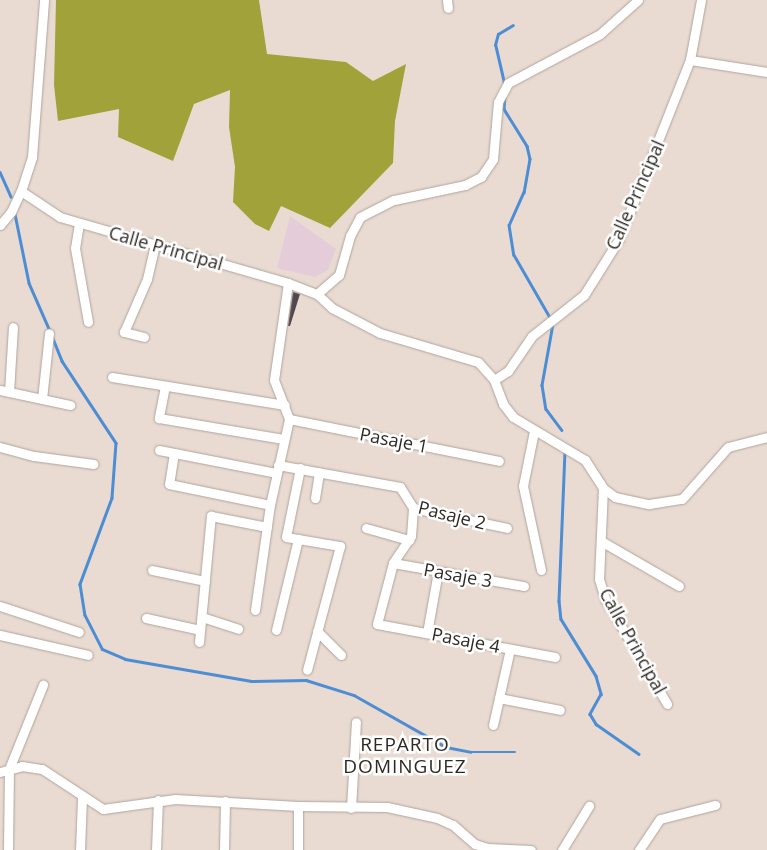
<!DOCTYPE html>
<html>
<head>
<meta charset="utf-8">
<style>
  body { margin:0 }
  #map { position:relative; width:767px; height:850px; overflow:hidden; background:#e9dbd2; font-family:"Open Sans",sans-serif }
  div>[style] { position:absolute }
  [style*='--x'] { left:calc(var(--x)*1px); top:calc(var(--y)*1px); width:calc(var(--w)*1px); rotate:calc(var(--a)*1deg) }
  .education>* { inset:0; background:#e4cdd9 }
  .forest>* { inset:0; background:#a1a239 }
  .stream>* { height:2.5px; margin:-1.25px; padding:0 1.25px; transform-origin:1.25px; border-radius:1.25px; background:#4d8dd4 }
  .building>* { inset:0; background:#51474f }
  .roads { filter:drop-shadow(0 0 1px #b0a49b) drop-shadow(0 0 1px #b0a49b) }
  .minor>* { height:9px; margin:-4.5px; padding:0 4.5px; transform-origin:4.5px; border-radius:4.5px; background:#fff }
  span { translate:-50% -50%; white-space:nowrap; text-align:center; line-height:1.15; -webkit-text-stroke:5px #fff; paint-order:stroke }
  .street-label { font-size:18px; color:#2e2925 }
  .neighbourhood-label { font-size:19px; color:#2e2925; letter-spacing:1px }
</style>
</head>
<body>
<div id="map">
  <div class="education">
    <div style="clip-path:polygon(290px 216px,336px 249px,328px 270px,315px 277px,277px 268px)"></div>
  </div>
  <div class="forest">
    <div style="clip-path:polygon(56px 0,259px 0,267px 54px,346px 62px,373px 81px,406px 64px,395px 121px,393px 163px,330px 228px,281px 206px,269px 231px,255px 224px,233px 202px,235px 167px,229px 127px,230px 90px,194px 104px,173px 161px,118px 137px,119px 109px,58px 121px,54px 85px)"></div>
  </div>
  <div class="stream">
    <div style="--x:504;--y:83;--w:39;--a:-103"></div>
    <div style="--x:495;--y:45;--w:11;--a:-75"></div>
    <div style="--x:498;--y:34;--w:17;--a:-31"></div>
    <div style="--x:505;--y:96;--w:13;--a:94"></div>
    <div style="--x:504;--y:109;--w:44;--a:58.1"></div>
    <div style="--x:527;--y:146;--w:13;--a:77"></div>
    <div style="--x:530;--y:159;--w:34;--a:100"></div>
    <div style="--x:524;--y:192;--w:36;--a:114"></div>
    <div style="--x:509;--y:225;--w:30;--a:81"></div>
    <div style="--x:514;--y:255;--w:74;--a:60"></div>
    <div style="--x:0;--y:172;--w:27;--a:66"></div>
    <div style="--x:15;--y:214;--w:70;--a:78.5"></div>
    <div style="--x:29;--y:283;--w:52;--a:66.4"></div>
    <div style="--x:553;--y:324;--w:62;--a:100.2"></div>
    <div style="--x:542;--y:385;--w:24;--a:81"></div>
    <div style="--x:546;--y:409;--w:26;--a:53"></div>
    <div style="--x:52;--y:336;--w:27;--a:68"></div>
    <div style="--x:62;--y:361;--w:98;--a:56.6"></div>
    <div style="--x:116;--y:443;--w:55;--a:94.2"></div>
    <div style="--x:112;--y:498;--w:92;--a:110.4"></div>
    <div style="--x:80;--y:584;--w:31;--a:81"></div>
    <div style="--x:85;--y:615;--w:38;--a:63"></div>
    <div style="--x:102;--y:649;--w:25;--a:23"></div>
    <div style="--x:125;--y:659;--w:128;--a:9.9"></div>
    <div style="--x:251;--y:681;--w:55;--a:-1"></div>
    <div style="--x:306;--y:680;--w:50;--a:17.4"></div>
    <div style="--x:354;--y:695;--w:106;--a:29.5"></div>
    <div style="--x:446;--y:747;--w:25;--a:11"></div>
    <div style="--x:471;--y:752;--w:44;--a:0"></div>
    <div style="--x:565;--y:451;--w:150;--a:92.3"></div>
    <div style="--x:559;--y:601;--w:18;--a:84"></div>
    <div style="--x:561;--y:619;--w:67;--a:58.4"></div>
    <div style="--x:596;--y:676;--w:19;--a:74"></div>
    <div style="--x:601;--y:694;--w:23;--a:119"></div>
    <div style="--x:590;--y:714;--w:12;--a:59"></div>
    <div style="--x:596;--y:724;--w:52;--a:34.9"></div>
  </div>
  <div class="building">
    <div style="clip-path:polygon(293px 292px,300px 294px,290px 326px,288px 326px)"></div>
  </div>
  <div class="roads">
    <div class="minor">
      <div style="--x:447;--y:0;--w:8;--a:83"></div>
      <div style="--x:690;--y:60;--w:78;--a:8.9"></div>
      <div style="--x:21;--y:191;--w:47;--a:33.7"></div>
      <div style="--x:60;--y:217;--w:237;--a:16.1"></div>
      <div style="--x:288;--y:283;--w:31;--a:21"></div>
      <div style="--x:317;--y:294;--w:21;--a:43"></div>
      <div style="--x:332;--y:308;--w:54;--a:27.5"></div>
      <div style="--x:380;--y:333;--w:102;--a:16.5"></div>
      <div style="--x:478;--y:362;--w:24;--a:48"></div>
      <div style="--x:494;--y:380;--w:26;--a:69"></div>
      <div style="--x:503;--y:404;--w:16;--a:52"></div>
      <div style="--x:513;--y:417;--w:84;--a:30.8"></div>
      <div style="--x:585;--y:460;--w:33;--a:57"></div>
      <div style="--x:603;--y:488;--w:15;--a:37"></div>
      <div style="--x:615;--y:497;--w:35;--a:12"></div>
      <div style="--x:649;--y:504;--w:33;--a:-9"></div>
      <div style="--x:682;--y:499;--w:69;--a:-48.5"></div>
      <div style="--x:728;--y:447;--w:40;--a:-14.4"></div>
      <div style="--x:79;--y:223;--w:25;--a:99"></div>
      <div style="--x:75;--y:248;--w:75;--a:80"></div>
      <div style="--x:0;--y:225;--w:17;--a:-50"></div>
      <div style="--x:11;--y:212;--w:23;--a:-65"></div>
      <div style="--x:21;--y:191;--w:36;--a:-72"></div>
      <div style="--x:32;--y:157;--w:157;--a:-85.6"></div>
      <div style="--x:317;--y:294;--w:29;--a:-41"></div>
      <div style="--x:339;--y:275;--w:41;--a:-74.2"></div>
      <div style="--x:350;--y:236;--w:21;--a:-62"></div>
      <div style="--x:360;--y:217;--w:38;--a:-27"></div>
      <div style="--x:394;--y:200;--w:73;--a:-11.9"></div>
      <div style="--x:465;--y:185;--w:18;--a:-27"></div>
      <div style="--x:481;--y:177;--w:22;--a:-56"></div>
      <div style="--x:493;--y:159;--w:57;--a:-85"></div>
      <div style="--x:498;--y:102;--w:21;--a:-62"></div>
      <div style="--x:508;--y:83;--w:104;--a:-28"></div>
      <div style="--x:600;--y:34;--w:51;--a:-41.8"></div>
      <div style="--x:144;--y:337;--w:21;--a:-166"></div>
      <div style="--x:124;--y:332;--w:58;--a:-66.5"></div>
      <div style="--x:147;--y:279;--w:35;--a:-77"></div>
      <div style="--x:112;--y:377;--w:175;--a:9.2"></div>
      <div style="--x:494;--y:380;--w:17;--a:-33"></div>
      <div style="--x:508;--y:371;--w:42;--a:-55.6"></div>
      <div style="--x:532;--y:336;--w:66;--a:-38.3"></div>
      <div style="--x:584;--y:295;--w:66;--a:-58"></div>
      <div style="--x:619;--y:239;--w:193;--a:-68.4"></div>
      <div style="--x:690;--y:60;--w:61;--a:-79.6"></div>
      <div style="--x:165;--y:386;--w:33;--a:101"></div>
      <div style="--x:159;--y:418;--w:126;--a:9.6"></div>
      <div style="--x:0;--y:390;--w:72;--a:12.1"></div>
      <div style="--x:9;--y:392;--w:65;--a:-86.5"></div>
      <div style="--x:42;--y:399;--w:66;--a:-83.9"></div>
      <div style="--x:289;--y:419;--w:214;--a:11.3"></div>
      <div style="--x:534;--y:431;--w:56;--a:101.3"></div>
      <div style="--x:523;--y:486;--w:86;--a:77.9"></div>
      <div style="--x:0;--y:447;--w:35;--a:15"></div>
      <div style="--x:34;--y:456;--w:60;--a:7.7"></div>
      <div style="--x:159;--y:450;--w:119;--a:11.1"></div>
      <div style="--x:174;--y:453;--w:31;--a:99"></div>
      <div style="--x:169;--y:484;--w:103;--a:11.7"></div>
      <div style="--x:278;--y:465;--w:124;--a:10.2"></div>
      <div style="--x:400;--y:487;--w:25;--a:58"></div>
      <div style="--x:413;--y:508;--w:96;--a:12"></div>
      <div style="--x:300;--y:468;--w:70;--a:101.5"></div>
      <div style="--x:286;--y:537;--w:55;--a:9.5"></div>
      <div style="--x:340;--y:546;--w:128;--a:104.9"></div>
      <div style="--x:603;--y:488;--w:91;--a:92.5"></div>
      <div style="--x:599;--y:579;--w:21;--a:73"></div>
      <div style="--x:605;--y:599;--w:122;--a:59.4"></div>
      <div style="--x:315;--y:498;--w:26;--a:-81"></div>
      <div style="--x:413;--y:508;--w:28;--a:94"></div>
      <div style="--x:411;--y:536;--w:32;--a:124"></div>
      <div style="--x:393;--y:563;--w:63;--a:104.7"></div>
      <div style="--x:377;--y:624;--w:181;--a:10.5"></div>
      <div style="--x:366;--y:528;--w:45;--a:15.6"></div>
      <div style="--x:601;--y:541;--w:90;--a:30"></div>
      <div style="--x:393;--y:563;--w:133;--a:10"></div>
      <div style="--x:152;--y:570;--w:54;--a:11.7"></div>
      <div style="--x:0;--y:606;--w:83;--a:18.2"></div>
      <div style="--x:255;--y:610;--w:106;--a:-81.9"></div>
      <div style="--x:270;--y:505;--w:88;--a:-77.5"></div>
      <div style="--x:289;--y:419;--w:42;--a:-111"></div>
      <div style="--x:274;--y:380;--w:98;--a:-81.8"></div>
      <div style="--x:202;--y:617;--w:38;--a:18"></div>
      <div style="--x:146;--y:618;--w:55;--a:12.5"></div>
      <div style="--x:276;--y:630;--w:94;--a:-76.4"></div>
      <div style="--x:317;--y:631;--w:34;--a:45"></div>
      <div style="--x:427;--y:633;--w:63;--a:-79.9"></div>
      <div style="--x:0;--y:635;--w:90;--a:12.8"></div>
      <div style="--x:199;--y:642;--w:127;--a:-84.6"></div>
      <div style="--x:211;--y:516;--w:57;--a:11.1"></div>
      <div style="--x:499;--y:698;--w:62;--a:11.1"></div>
      <div style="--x:493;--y:725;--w:78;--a:-77.4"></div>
      <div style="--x:0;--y:772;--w:23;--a:-15"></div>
      <div style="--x:22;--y:766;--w:20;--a:9"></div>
      <div style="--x:42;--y:769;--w:73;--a:33.3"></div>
      <div style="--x:103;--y:809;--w:73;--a:-7.9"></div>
      <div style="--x:175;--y:799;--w:123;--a:3.3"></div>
      <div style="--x:298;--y:806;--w:89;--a:0.6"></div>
      <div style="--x:387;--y:807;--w:51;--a:12.4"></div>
      <div style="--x:437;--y:818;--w:17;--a:24"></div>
      <div style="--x:453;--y:825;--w:29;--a:41"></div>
      <div style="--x:475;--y:844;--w:13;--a:18"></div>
      <div style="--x:487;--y:848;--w:44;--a:2.6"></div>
      <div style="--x:351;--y:808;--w:86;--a:-86.7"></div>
      <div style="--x:8;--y:850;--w:81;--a:-89.3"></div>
      <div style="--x:9;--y:769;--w:91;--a:-68"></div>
      <div style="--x:80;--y:850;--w:52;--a:-87.8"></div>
      <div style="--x:156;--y:850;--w:50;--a:-87.7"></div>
      <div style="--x:224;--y:850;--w:49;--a:-88.8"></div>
      <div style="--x:298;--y:850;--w:44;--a:-90"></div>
      <div style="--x:562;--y:850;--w:52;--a:-58.5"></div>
      <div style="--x:639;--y:850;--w:37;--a:-56"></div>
      <div style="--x:660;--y:819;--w:57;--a:-14.3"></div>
    </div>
  </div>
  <div class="street-label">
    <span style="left:635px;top:195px;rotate:-66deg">Calle Principal</span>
    <span style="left:166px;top:248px;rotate:16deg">Calle Principal</span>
    <span style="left:394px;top:440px;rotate:11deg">Pasaje 1</span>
    <span style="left:452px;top:515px;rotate:14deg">Pasaje 2</span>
    <span style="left:458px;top:575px;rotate:10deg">Pasaje 3</span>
    <span style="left:466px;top:640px;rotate:11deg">Pasaje 4</span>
    <span style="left:633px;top:641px;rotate:61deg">Calle Principal</span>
  </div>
  <div class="neighbourhood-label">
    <span style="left:405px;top:756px">REPARTO<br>DOMINGUEZ</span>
  </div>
</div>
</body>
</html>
